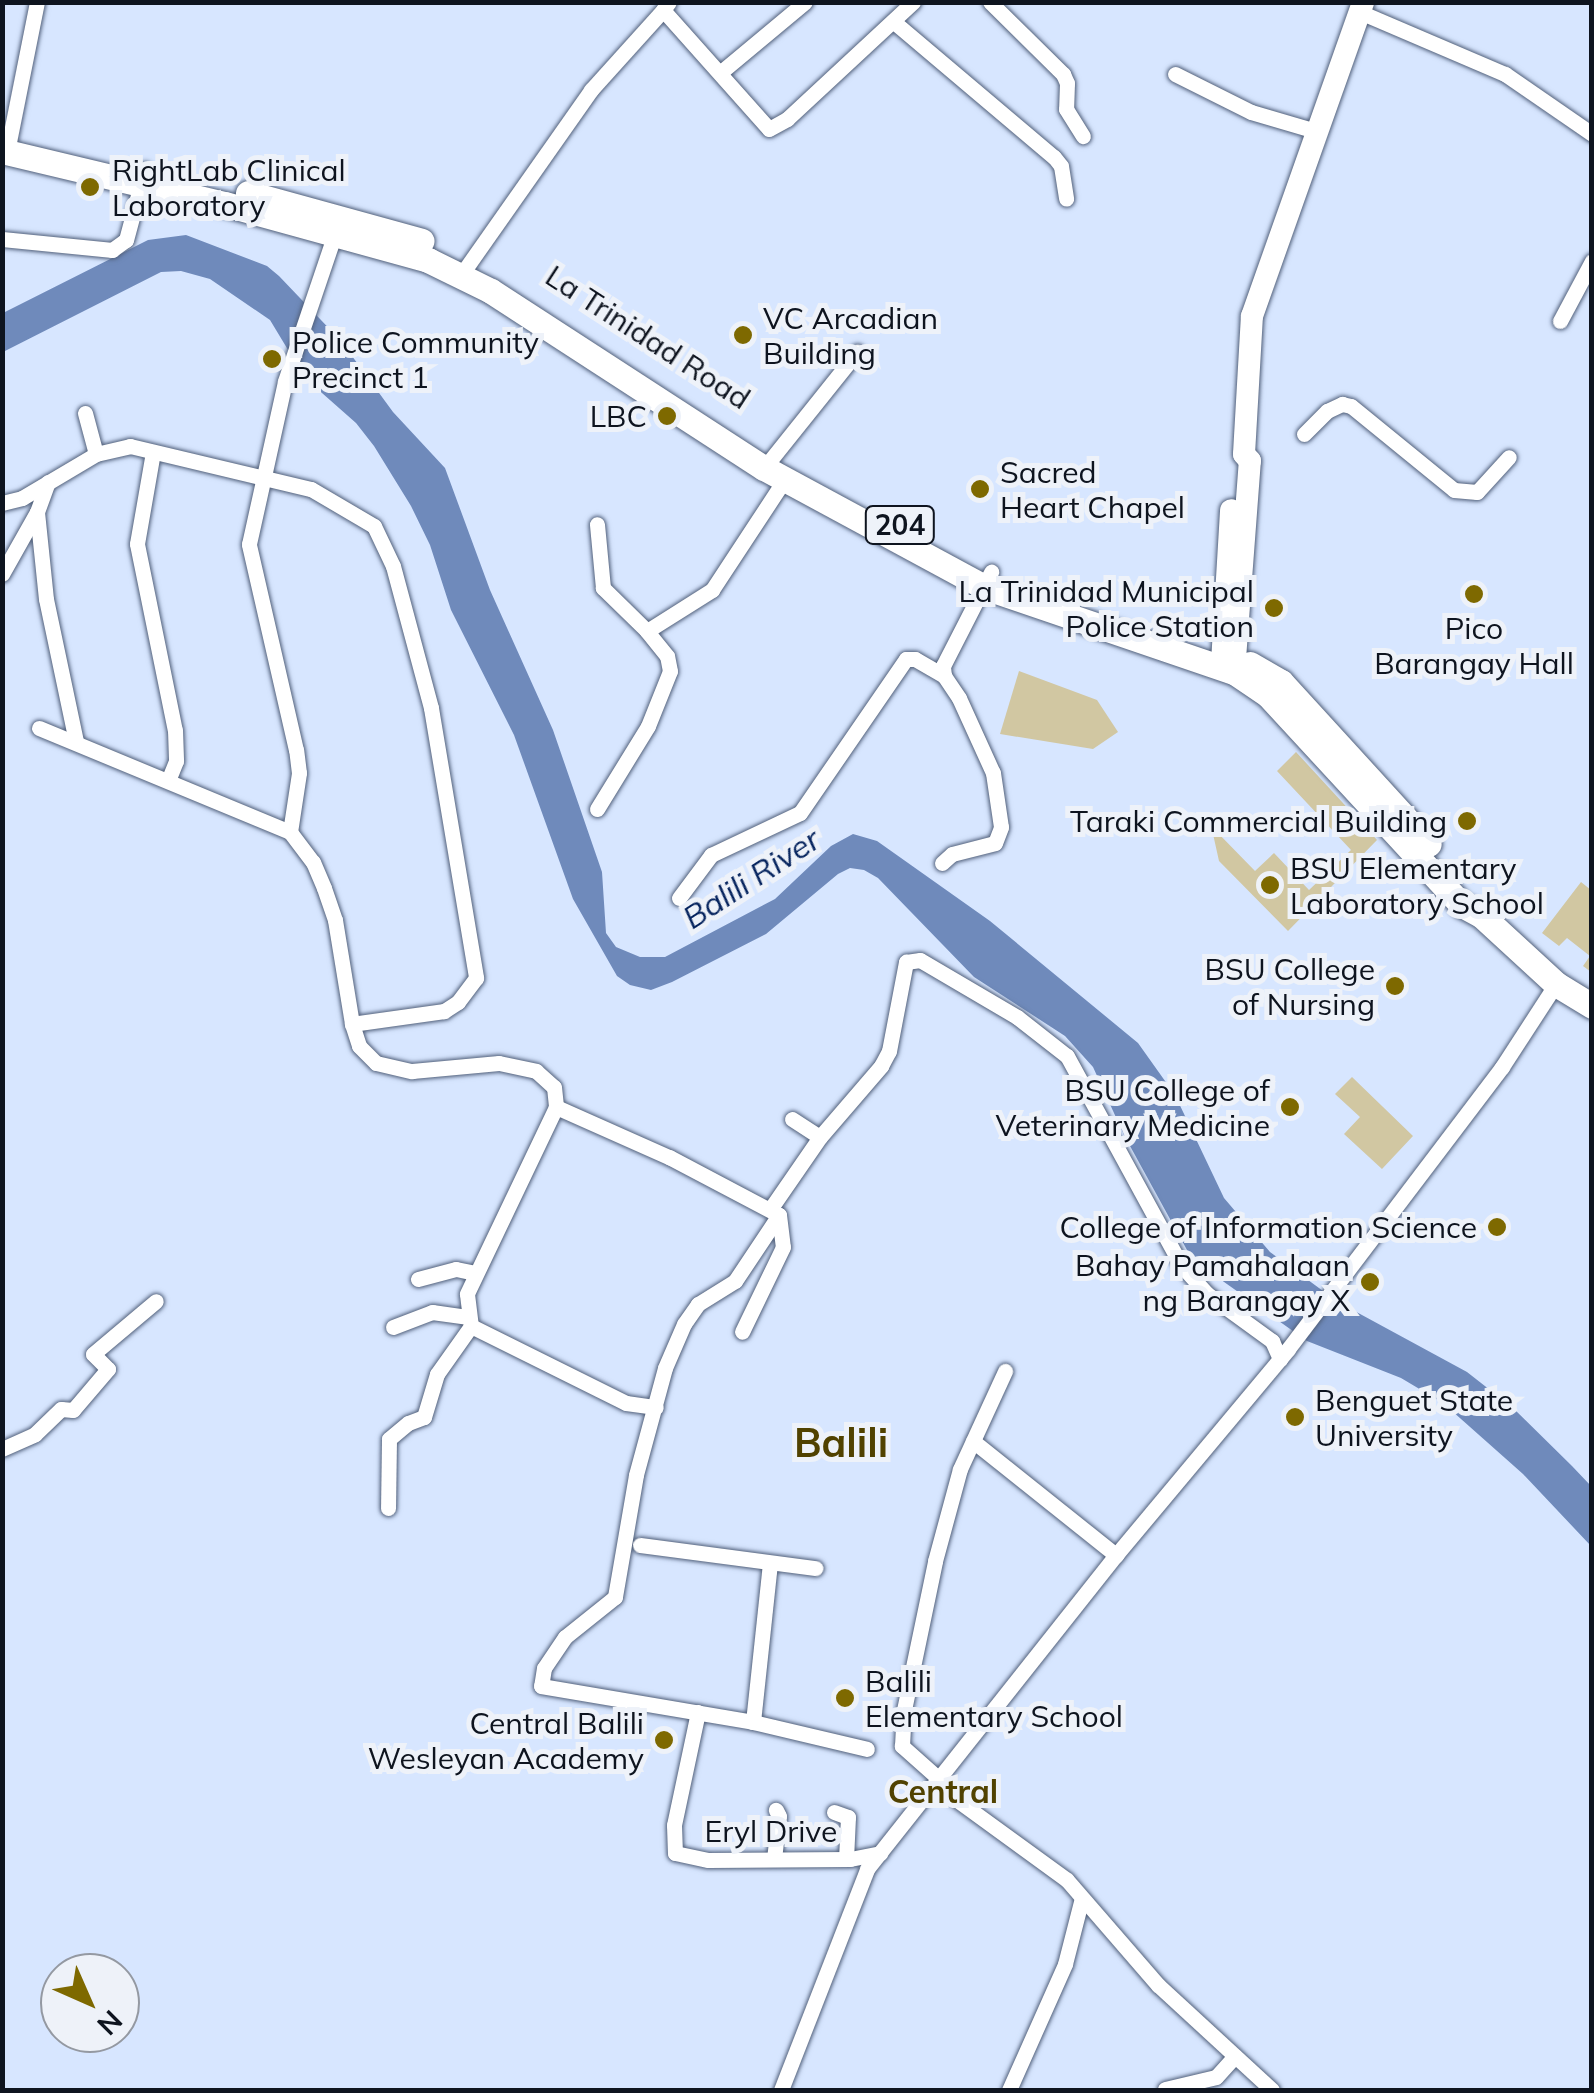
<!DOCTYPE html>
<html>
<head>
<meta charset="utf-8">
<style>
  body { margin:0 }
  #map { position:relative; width:1594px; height:2093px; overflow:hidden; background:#d7e6ff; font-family:Mulish,sans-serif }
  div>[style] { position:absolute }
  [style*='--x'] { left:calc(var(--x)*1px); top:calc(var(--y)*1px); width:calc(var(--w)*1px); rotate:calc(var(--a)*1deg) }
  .green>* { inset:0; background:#d1c7a2 }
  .water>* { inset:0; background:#6f8abb }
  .roads { filter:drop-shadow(0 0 2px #51607b) drop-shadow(0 0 2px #51607b) }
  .minor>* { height:15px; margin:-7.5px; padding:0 7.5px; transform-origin:7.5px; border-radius:7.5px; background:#fff }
  .primary>* { height:22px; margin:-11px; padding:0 11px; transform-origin:11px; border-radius:11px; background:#fff }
  .trunk>* { height:25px; margin:-12.5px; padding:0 12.5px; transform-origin:12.5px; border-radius:12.5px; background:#fff }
  .dots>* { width:28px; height:28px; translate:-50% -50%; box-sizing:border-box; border:5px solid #eef2f9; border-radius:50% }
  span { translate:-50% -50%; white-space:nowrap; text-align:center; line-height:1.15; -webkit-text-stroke:10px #eef2f9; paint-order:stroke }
  .shield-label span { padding:2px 8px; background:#eef2f9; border:2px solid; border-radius:8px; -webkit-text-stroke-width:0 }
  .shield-label { font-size:28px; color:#0e141f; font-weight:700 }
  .poi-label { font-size:30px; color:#0e141f }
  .left { translate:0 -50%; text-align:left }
  .right { translate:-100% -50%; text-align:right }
  .street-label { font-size:30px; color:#0e141f }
  .water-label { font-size:32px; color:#06245e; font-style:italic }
  .neighbourhood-label { font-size:32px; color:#514200; font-weight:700 }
  .district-label { font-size:40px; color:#514200; font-weight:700 }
  .frame { position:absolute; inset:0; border:5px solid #0e141f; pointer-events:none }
  .north { position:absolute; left:40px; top:1953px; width:100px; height:100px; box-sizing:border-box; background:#eef2f9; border:2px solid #9499a2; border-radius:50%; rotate:135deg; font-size:28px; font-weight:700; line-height:40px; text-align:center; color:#0e141f }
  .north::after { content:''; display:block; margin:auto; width:35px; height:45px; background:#7e6900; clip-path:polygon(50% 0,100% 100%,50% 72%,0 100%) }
</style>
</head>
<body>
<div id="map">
  <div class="green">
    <div style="clip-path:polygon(1019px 671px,1097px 700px,1118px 732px,1093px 749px,1000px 734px)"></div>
    <div style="clip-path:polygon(1296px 752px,1377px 840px,1288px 931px,1219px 861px,1213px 834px,1216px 831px,1255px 871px,1274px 853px,1309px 890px,1351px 850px,1277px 771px)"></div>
    <div style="clip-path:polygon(1581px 882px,1591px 890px,1591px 972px,1583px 966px,1590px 956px,1567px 938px,1559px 946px,1542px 933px)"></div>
    <div style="clip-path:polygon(1352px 1077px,1413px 1136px,1382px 1169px,1344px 1134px,1360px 1117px,1335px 1094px)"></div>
  </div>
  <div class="water">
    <div style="clip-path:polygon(186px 235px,267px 266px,279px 276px,341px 341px,393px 412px,445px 468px,490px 590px,553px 730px,602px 872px,606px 933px,616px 947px,640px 957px,665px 957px,775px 899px,831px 846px,853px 834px,877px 841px,990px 921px,1138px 1043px,1175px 1095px,1224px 1198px,1270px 1252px,1338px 1302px,1467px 1372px,1513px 1408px,1572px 1466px,1591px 1486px,1591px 1546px,1523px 1474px,1443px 1403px,1401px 1378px,1307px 1341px,1203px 1267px,1187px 1250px,1124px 1135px,1093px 1067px,1065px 1036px,974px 977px,878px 878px,864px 870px,850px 868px,838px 874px,766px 934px,672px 982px,651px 990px,630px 985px,617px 976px,573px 899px,514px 735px,451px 610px,430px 545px,411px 506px,374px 446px,356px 423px,305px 378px,270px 320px,210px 279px,181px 271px,161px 272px,3px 352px,3px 313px,148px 240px)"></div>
  </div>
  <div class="roads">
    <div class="minor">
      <div style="--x:669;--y:2;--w:10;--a:127"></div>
      <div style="--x:663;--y:10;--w:159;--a:48.3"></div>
      <div style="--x:769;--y:129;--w:21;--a:-29"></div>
      <div style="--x:787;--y:119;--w:172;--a:-42.9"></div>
      <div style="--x:990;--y:2;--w:103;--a:44.6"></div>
      <div style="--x:1063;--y:74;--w:10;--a:66"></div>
      <div style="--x:1067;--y:83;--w:26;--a:92"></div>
      <div style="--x:1066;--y:109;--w:32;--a:58"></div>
      <div style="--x:1360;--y:12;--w:158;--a:23.2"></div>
      <div style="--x:1505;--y:74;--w:106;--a:34.6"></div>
      <div style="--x:894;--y:22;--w:209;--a:40.2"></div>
      <div style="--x:1054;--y:157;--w:11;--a:52"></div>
      <div style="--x:1061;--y:166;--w:33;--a:81"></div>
      <div style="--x:721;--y:72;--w:109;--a:-39.8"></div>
      <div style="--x:1175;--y:74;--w:85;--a:26.6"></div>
      <div style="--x:1251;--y:112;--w:71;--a:16.4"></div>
      <div style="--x:7;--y:152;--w:153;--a:-78.7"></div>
      <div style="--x:2;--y:239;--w:111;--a:5.7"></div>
      <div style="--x:112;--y:250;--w:17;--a:-36"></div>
      <div style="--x:126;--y:240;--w:73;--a:-75"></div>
      <div style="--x:461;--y:275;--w:226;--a:-54.9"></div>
      <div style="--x:591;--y:90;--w:108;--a:-48"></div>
      <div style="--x:1560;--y:321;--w:68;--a:-61.9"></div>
      <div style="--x:85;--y:413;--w:42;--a:75"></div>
      <div style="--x:1304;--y:434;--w:33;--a:-45"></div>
      <div style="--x:1327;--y:411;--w:17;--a:-25"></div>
      <div style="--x:1342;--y:404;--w:9;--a:13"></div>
      <div style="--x:1351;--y:406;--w:133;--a:39.2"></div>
      <div style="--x:1454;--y:490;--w:23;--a:5"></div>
      <div style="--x:1477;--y:492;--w:47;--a:-47.6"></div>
      <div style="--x:153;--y:452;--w:93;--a:99.9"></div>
      <div style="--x:137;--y:544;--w:190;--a:78.5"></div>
      <div style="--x:175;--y:730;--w:31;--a:88"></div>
      <div style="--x:176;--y:761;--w:18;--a:112"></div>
      <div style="--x:764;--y:468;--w:149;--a:-51.3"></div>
      <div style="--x:2;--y:503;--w:21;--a:-14"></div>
      <div style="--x:22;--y:498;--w:86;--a:-30.7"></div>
      <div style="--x:96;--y:454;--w:35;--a:-13"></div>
      <div style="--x:130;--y:446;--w:186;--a:13.4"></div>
      <div style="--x:311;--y:489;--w:73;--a:30.4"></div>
      <div style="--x:374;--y:526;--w:44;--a:64.6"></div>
      <div style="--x:393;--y:566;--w:147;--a:75"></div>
      <div style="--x:431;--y:708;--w:274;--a:80.5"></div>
      <div style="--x:476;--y:978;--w:30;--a:127"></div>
      <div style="--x:458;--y:1002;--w:17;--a:147"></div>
      <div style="--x:444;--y:1011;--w:93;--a:172"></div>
      <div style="--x:37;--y:512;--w:87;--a:84.1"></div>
      <div style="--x:46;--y:599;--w:145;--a:78.1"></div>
      <div style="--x:2;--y:574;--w:71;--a:-60.6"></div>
      <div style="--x:37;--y:512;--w:32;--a:-70"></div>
      <div style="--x:647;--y:631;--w:77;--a:-32.2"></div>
      <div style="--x:712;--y:590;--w:133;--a:-56.7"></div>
      <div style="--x:39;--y:728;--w:272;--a:22.5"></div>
      <div style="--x:290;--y:832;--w:38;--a:53"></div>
      <div style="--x:313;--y:862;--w:28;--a:67"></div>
      <div style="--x:324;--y:888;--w:34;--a:71"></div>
      <div style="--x:335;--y:920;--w:105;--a:80.7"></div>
      <div style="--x:352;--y:1024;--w:23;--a:72"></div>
      <div style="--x:359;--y:1046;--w:24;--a:45"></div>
      <div style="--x:376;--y:1063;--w:37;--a:13"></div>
      <div style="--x:412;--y:1071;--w:87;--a:-5.3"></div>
      <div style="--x:499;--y:1063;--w:38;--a:12"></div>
      <div style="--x:536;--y:1071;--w:24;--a:42"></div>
      <div style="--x:554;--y:1087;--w:20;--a:84"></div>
      <div style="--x:556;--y:1107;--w:207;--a:115.5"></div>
      <div style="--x:467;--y:1294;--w:32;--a:83"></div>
      <div style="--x:471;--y:1326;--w:59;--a:125.3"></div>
      <div style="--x:437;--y:1374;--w:45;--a:106.8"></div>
      <div style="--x:424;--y:1417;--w:17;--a:159"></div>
      <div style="--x:408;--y:1423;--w:25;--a:140"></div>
      <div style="--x:389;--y:1439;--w:69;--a:90.8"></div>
      <div style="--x:597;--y:809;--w:97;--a:-58.4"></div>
      <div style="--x:648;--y:726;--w:59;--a:-68.2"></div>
      <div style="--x:670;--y:671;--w:15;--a:-101"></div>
      <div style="--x:667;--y:656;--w:32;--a:-129"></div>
      <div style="--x:647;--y:631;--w:62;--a:-135.7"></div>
      <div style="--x:603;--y:588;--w:64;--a:-95.4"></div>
      <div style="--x:290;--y:832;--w:60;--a:-81.3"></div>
      <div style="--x:299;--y:773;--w:23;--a:-97"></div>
      <div style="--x:296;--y:750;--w:211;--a:-102.9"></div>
      <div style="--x:249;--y:544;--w:167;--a:-77.5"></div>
      <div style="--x:285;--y:381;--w:159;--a:-71.3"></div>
      <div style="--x:942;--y:863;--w:13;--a:-42"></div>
      <div style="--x:952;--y:854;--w:44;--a:-14.3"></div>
      <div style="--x:995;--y:843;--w:17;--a:-69"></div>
      <div style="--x:1001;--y:827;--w:55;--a:-98.4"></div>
      <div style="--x:993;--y:773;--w:82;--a:-114.4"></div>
      <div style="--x:959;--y:698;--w:27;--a:-124"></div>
      <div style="--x:944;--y:676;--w:10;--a:-96"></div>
      <div style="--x:943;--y:666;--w:106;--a:-62.9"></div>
      <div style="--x:679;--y:898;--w:54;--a:-53.3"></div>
      <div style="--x:711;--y:855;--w:98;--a:-25.3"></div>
      <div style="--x:800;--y:813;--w:187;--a:-55.5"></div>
      <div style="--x:906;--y:659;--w:9;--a:0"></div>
      <div style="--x:915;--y:659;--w:34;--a:30"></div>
      <div style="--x:556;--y:1107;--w:124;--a:23.9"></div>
      <div style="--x:669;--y:1157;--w:124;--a:27.8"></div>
      <div style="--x:779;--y:1215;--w:32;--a:83"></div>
      <div style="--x:783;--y:1247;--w:94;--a:115.8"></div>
      <div style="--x:792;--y:1119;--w:33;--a:33"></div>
      <div style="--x:771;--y:1208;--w:86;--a:-55.4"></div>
      <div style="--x:820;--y:1137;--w:94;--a:-49.3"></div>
      <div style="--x:881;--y:1066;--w:17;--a:-62"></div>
      <div style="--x:889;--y:1051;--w:91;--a:-79.2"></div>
      <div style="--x:906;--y:962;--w:14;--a:-8"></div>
      <div style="--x:920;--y:960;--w:113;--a:30.4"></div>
      <div style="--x:1017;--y:1017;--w:63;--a:38"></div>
      <div style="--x:1067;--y:1056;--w:238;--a:61.4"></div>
      <div style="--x:1181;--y:1265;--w:38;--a:48"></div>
      <div style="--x:1206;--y:1293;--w:82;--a:36"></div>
      <div style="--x:1272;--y:1341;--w:20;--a:66"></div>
      <div style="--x:779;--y:1215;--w:79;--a:123.7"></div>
      <div style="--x:735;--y:1281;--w:44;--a:148.1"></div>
      <div style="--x:698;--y:1304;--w:24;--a:125"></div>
      <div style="--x:684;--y:1324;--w:48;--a:113.4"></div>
      <div style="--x:665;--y:1368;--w:111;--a:105.2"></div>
      <div style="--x:636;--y:1475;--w:124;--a:99.8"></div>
      <div style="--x:615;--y:1597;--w:64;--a:141.3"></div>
      <div style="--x:565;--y:1637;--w:37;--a:124"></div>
      <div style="--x:544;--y:1668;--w:18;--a:99"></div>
      <div style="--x:541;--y:1686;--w:215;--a:9.6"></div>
      <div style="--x:753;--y:1722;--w:117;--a:13.3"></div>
      <div style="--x:418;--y:1279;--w:39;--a:-15"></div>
      <div style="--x:456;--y:1269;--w:19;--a:12"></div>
      <div style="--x:471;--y:1326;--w:173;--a:26.4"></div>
      <div style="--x:626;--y:1403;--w:30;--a:8"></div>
      <div style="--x:393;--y:1327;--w:42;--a:-21"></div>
      <div style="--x:432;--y:1312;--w:37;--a:8"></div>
      <div style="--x:973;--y:1441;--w:183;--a:38.6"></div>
      <div style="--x:2;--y:1449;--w:36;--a:-24"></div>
      <div style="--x:35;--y:1434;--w:36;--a:-44"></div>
      <div style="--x:61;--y:1409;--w:12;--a:5"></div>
      <div style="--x:73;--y:1410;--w:54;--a:-49.5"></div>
      <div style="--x:108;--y:1369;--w:21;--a:-135"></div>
      <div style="--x:93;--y:1354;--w:82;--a:-40.1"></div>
      <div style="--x:640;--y:1545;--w:177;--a:7.5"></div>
      <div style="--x:698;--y:1712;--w:116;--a:102"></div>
      <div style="--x:674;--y:1825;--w:28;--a:88"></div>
      <div style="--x:675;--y:1853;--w:34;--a:12"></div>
      <div style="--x:708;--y:1860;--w:142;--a:-0.4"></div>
      <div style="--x:850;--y:1859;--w:31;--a:-11"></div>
      <div style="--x:753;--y:1722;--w:160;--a:-83.9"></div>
      <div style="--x:939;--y:1779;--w:50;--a:-138.3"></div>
      <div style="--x:902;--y:1746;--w:36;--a:-87"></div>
      <div style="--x:904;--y:1710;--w:152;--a:-78.2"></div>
      <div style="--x:935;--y:1561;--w:95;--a:-74.8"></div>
      <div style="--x:960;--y:1469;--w:108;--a:-65.3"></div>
      <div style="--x:935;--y:1784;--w:163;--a:36"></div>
      <div style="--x:1067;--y:1880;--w:139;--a:49.1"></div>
      <div style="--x:1158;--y:1985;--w:155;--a:42.6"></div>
      <div style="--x:834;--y:1812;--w:15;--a:20"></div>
      <div style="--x:848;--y:1817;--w:42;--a:92.7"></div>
      <div style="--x:774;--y:1859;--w:43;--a:-83.4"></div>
      <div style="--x:779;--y:1816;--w:7;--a:-117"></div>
      <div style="--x:1165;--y:2089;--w:52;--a:-13.2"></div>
      <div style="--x:1216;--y:2077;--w:28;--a:-48"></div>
      <div style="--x:781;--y:2090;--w:237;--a:-68.7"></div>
      <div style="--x:867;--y:1869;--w:401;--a:-51.6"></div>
      <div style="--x:1116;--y:1555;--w:268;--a:-50.1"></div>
      <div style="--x:1288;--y:1349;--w:354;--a:-52.8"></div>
      <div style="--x:1502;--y:1067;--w:99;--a:-57"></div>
      <div style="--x:1009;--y:2090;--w:138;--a:-66"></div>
      <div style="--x:1065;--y:1964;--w:68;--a:-75.6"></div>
    </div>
    <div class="primary">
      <div style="--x:1222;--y:663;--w:153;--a:-86.6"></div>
      <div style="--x:1234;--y:672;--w:212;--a:-85.7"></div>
      <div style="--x:1250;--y:461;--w:9;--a:-131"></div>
      <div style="--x:1244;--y:454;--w:138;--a:-86.7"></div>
      <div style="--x:1252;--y:316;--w:333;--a:-70.5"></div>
    </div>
    <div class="trunk">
      <div style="--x:2;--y:151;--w:229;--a:13.4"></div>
      <div style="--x:225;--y:204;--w:211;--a:15.4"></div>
      <div style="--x:428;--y:260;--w:70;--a:26.2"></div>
      <div style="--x:491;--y:291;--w:325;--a:33"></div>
      <div style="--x:764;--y:468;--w:250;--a:28.4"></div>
      <div style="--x:984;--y:587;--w:264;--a:18.8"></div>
      <div style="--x:1234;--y:672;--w:41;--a:34.1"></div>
      <div style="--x:1268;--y:695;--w:286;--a:47.3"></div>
      <div style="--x:1462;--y:905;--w:21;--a:28"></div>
      <div style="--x:1481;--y:915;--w:102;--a:42.6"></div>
      <div style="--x:1556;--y:984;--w:42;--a:31.4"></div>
      <div style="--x:248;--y:193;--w:180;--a:15.4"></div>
      <div style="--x:1250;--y:664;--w:36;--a:30"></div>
      <div style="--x:1281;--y:682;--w:219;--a:47.6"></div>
    </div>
  </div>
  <div class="dots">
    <div style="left:90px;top:187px;background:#7e6900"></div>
    <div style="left:743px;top:335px;background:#7e6900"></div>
    <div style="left:272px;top:359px;background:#7e6900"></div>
    <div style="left:667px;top:416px;background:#7e6900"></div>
    <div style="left:980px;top:489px;background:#7e6900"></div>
    <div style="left:1474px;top:594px;background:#7e6900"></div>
    <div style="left:1274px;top:608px;background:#7e6900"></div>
    <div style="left:1467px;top:821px;background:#7e6900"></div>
    <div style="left:1270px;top:885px;background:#7e6900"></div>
    <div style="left:1395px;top:986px;background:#7e6900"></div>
    <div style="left:1290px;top:1107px;background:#7e6900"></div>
    <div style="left:1497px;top:1227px;background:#7e6900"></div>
    <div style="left:1370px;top:1282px;background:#7e6900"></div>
    <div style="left:1295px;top:1417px;background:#7e6900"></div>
    <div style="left:845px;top:1698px;background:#7e6900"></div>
    <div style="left:664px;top:1740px;background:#7e6900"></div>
  </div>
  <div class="shield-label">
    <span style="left:900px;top:525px">204</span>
  </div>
  <div class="poi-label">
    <span class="left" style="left:112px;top:187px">RightLab Clinical<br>Laboratory</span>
    <span class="left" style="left:763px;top:335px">VC Arcadian<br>Building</span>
    <span class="left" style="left:292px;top:359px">Police Community<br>Precinct 1</span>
    <span class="right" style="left:647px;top:416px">LBC</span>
    <span class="left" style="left:1000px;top:489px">Sacred<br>Heart Chapel</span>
    <span class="right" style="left:1254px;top:608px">La Trinidad Municipal<br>Police Station</span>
    <span style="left:1474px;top:645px">Pico<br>Barangay Hall</span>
    <span class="right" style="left:1447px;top:821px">Taraki Commercial Building</span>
    <span class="left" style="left:1290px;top:885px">BSU Elementary<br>Laboratory School</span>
    <span class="right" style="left:1375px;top:986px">BSU College<br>of Nursing</span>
    <span class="right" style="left:1270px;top:1107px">BSU College of<br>Veterinary Medicine</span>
    <span class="right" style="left:1477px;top:1227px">College of Information Science</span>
    <span class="right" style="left:1350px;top:1282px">Bahay Pamahalaan<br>ng Barangay X</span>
    <span class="left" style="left:1315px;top:1417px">Benguet State<br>University</span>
    <span class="left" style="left:865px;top:1698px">Balili<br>Elementary School</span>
    <span class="right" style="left:644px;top:1740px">Central Balili<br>Wesleyan Academy</span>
  </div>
  <div class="street-label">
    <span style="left:648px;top:337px;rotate:33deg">La Trinidad Road</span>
    <span style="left:771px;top:1831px">Eryl Drive</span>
  </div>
  <div class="water-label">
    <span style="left:751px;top:878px;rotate:-33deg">Balili River</span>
  </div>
  <div class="neighbourhood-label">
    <span style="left:943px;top:1791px">Central</span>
  </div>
  <div class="district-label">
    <span style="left:841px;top:1442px">Balili</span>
  </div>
  <div class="frame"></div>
  <div class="north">N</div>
</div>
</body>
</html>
